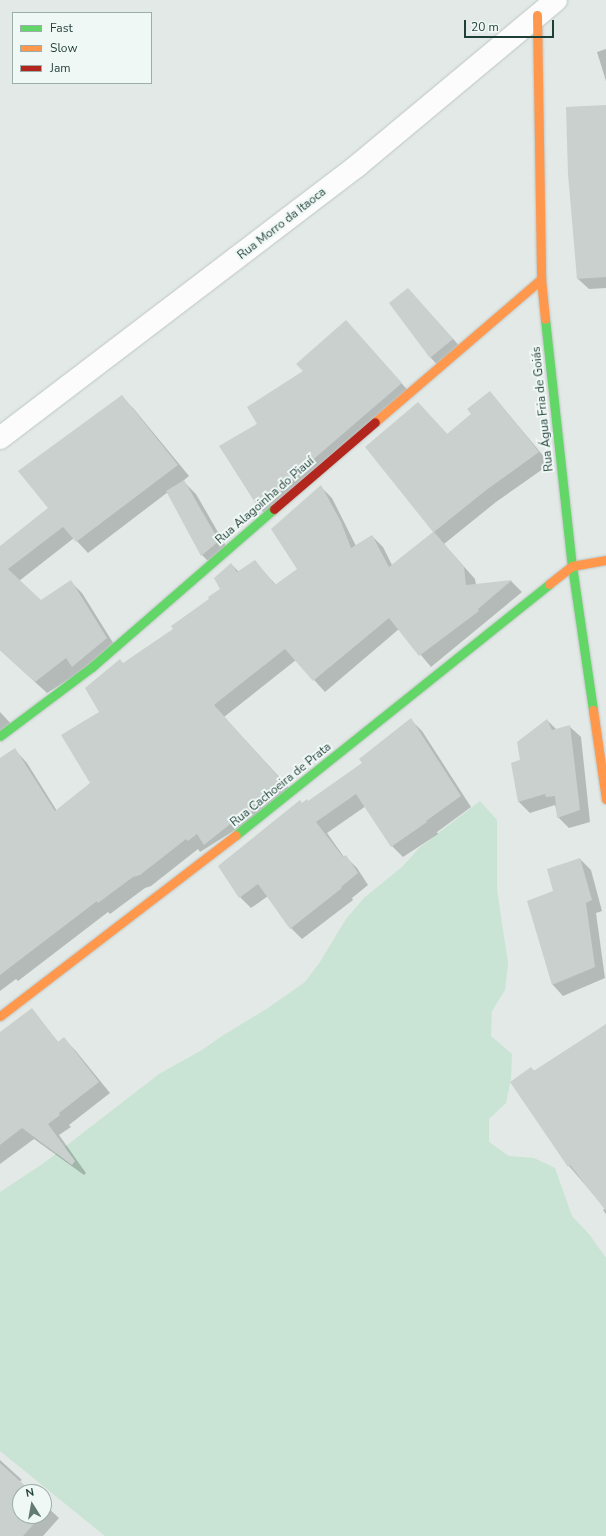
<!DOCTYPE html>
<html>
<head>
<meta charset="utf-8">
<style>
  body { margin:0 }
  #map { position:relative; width:606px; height:1536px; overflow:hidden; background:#e2e9e6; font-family:"Nunito Sans",sans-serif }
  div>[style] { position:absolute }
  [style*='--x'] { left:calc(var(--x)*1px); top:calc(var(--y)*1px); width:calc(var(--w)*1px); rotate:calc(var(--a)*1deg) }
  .green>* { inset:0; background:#c9e4d4 }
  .shadow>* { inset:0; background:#0003 }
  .building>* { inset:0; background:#c9d0ce }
  .roads { filter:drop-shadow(0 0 1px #bfc6c3) drop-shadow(0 0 1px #bfc6c3) }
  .street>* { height:22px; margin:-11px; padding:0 11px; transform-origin:11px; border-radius:11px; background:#fbfcfb }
  .fast>* { height:9px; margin:-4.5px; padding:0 4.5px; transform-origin:4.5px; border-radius:4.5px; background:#63d668 }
  .slow>* { height:9px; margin:-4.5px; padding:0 4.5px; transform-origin:4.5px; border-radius:4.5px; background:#ff974d }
  .jam>* { height:9px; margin:-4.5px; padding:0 4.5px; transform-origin:4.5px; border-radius:4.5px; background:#b3261e }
  span { translate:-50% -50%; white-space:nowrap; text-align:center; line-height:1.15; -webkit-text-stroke:4px #f0f8f5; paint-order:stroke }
  .street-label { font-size:12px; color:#1e3e38 }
  .legend { position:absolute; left:12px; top:12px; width:140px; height:72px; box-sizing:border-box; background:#f0f8f5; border:1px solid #9caea9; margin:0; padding:5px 7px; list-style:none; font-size:12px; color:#1e3e38 }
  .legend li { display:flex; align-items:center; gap:8px; height:20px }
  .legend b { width:20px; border:1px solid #9caea9 }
  .north { position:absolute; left:12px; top:1484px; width:40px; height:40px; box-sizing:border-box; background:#f0f8f5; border:1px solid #9caea9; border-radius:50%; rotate:349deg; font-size:11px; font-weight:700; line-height:16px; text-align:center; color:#1e3e38 }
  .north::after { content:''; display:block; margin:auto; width:14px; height:18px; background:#637a75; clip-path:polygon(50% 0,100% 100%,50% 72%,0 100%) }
  .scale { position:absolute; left:464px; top:20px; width:90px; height:18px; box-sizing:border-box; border:2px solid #1e3e38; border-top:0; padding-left:5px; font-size:12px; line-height:14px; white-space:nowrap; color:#1e3e38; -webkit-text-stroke:3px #f0f8f5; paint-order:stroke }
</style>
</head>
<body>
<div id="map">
  <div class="green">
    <div style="clip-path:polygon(480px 801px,497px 820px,497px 890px,508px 963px,505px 990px,492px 1011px,491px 1036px,512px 1054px,511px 1079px,506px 1103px,489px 1119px,489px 1142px,509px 1156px,534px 1158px,555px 1168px,572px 1216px,589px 1234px,606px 1258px,606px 1536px,105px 1536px,0 1451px,0 1192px,44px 1163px,159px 1074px,202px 1050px,222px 1036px,268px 1008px,305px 982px,320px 962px,346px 919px,364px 898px,403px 866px,419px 848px)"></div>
  </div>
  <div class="shadow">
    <div style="clip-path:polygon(606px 49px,606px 81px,597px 52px)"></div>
    <div style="clip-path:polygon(606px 106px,606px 288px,589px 289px,578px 279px)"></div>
    <div style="clip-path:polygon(408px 289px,464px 351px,442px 370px,431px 358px,390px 303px)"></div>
    <div style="clip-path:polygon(346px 321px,412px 395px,270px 518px,258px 507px,220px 446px,258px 424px)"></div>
    <div style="clip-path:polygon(490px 392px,550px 464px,496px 502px,444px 544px,475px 579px,476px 585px,511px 581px,522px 592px,431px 667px,399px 629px,325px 692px,296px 660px,224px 717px,294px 793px,200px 852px,198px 849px,151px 886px,145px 888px,110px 914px,108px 912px,18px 981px,16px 979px,0 991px,0 761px,16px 751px,27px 763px,57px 811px,91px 783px,100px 712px,124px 664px,174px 629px,221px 589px,231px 564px,239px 572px,255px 562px,276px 585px,298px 570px,321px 487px,332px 498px,356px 546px,372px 536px,383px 547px,392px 565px,434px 532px,367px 448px,418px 403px,448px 435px,473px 414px)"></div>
    <div style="clip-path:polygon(122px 397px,133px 408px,189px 476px,183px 481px,196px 494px,230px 553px,214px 567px,202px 555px,168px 492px,88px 553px,74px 538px,19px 581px,40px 602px,71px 582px,82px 593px,117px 649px,47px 693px,0 650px,0 547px,49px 508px)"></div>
    <div style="clip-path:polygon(0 712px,15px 728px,0 740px)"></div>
    <div style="clip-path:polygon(411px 720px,422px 731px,471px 807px,437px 832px,438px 834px,403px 857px,392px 846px,366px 806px,327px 833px,344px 857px,346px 857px,357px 868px,368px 885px,352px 898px,353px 900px,302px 939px,291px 928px,268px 896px,251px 908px,240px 897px,302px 804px,309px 802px,363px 763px)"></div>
    <div style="clip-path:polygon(547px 720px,557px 730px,569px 726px,581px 737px,590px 822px,569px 828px,558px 817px,555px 805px,530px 813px,519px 802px,512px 763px,521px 760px)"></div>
    <div style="clip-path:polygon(580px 859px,591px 870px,602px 911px,596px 913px,605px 978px,563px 996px,553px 985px,528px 901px,554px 892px)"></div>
    <div style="clip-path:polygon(38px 1018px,59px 1043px,64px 1039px,75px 1050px,110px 1093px,69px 1125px,71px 1127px,59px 1135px,86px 1173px,84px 1175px,34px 1139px,0 1164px,0 1043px)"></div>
    <div style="clip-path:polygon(606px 1025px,606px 1214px,603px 1210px,605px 1208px,569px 1166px,512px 1082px,531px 1068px,534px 1071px)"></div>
    <div style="clip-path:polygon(0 1460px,22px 1480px,19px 1482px,31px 1492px,20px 1492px,20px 1516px,44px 1516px,44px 1504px,59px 1518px,43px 1536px,0 1536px)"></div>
  </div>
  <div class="building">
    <div style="clip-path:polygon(606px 105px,606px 277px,577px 279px,568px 174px,566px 107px)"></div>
    <div style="clip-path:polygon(408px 288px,453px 339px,430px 358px,389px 303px)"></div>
    <div style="clip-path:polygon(346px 320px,402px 383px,258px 507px,219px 446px,257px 424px,247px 407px,303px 371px,296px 364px)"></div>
    <div style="clip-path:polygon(490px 391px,539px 452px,485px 491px,434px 532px,464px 567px,466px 585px,512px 580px,478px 609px,479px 611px,419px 656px,389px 618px,313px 681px,285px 649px,214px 705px,283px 782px,204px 845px,197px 834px,188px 841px,186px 839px,140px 875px,133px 877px,98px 903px,97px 901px,0 975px,0 758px,15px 748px,55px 811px,90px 783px,61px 735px,99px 712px,85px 688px,120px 659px,123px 663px,173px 629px,171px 626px,209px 599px,208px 597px,220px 589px,214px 578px,231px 563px,237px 572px,255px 560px,275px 585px,297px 569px,271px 529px,321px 485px,341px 522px,351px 548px,372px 535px,389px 567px,433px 532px,365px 447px,418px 402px,447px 434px,471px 414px,467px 409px)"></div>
    <div style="clip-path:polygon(122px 395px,178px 465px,76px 542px,63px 527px,8px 569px,41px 600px,71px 580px,107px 638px,72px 667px,66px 658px,35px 682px,0 650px,0 546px,48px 508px,18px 471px)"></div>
    <div style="clip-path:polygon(184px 480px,219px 541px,201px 556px,166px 491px)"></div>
    <div style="clip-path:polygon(411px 718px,461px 796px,426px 821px,427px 822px,391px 847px,356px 794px,316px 822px,343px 857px,346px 855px,358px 873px,341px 887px,342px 888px,290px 929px,258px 884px,239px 898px,218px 866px,300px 800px,302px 803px,307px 799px,308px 801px,362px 763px,359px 759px)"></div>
    <div style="clip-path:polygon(547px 719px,552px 730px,570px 725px,580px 810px,557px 818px,555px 796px,546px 797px,545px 794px,518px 802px,511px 763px,520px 760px,517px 742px)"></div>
    <div style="clip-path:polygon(580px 858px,592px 900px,586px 903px,595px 967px,552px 985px,527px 901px,553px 891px,547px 869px)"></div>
    <div style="clip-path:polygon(32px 1008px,58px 1042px,64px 1037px,99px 1082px,59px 1113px,60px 1115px,48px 1124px,75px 1161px,72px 1165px,22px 1128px,0 1145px,0 1032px)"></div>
    <div style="clip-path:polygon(606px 1024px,606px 1211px,570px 1165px,568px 1167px,510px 1082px,531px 1067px,534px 1071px)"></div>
    <div style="clip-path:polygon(0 1463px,32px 1492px,20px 1492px,20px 1516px,41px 1516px,23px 1536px,0 1536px)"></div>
  </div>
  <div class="roads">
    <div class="street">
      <div style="--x:0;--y:438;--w:449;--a:-37.3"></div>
      <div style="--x:357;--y:166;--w:259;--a:-39.8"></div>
    </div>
    <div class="fast">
      <div style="--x:545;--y:319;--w:248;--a:83.8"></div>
      <div style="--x:572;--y:566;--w:146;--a:81.7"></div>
      <div style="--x:0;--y:736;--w:115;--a:-36.9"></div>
      <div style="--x:92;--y:667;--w:241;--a:-41"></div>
      <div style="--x:236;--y:835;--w:401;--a:-38.7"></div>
    </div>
    <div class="slow">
      <div style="--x:537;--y:15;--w:264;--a:89.1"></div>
      <div style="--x:541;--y:279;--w:40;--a:84.3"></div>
      <div style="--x:375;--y:422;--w:219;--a:-40.7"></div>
      <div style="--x:549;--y:584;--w:29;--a:-38"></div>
      <div style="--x:572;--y:566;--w:35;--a:-10"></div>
      <div style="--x:593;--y:710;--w:90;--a:81.7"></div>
      <div style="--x:0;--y:1016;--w:297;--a:-37.5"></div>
    </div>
    <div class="jam">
      <div style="--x:274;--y:509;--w:133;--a:-40.7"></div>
    </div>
  </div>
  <div class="street-label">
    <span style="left:282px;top:224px;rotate:-38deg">Rua Morro da Itaoca</span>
    <span style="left:543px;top:409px;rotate:-96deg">Rua Água Fria de Goiás</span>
    <span style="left:265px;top:501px;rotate:-41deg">Rua Alagoinha do Piauí</span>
    <span style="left:281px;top:785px;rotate:-39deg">Rua Cachoeira de Prata</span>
  </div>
  <ul class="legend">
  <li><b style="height:5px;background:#63d668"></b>Fast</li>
  <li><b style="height:5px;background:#ff974d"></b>Slow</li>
  <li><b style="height:5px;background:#b3261e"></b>Jam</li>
  </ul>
  <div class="north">N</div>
  <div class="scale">20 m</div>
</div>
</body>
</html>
